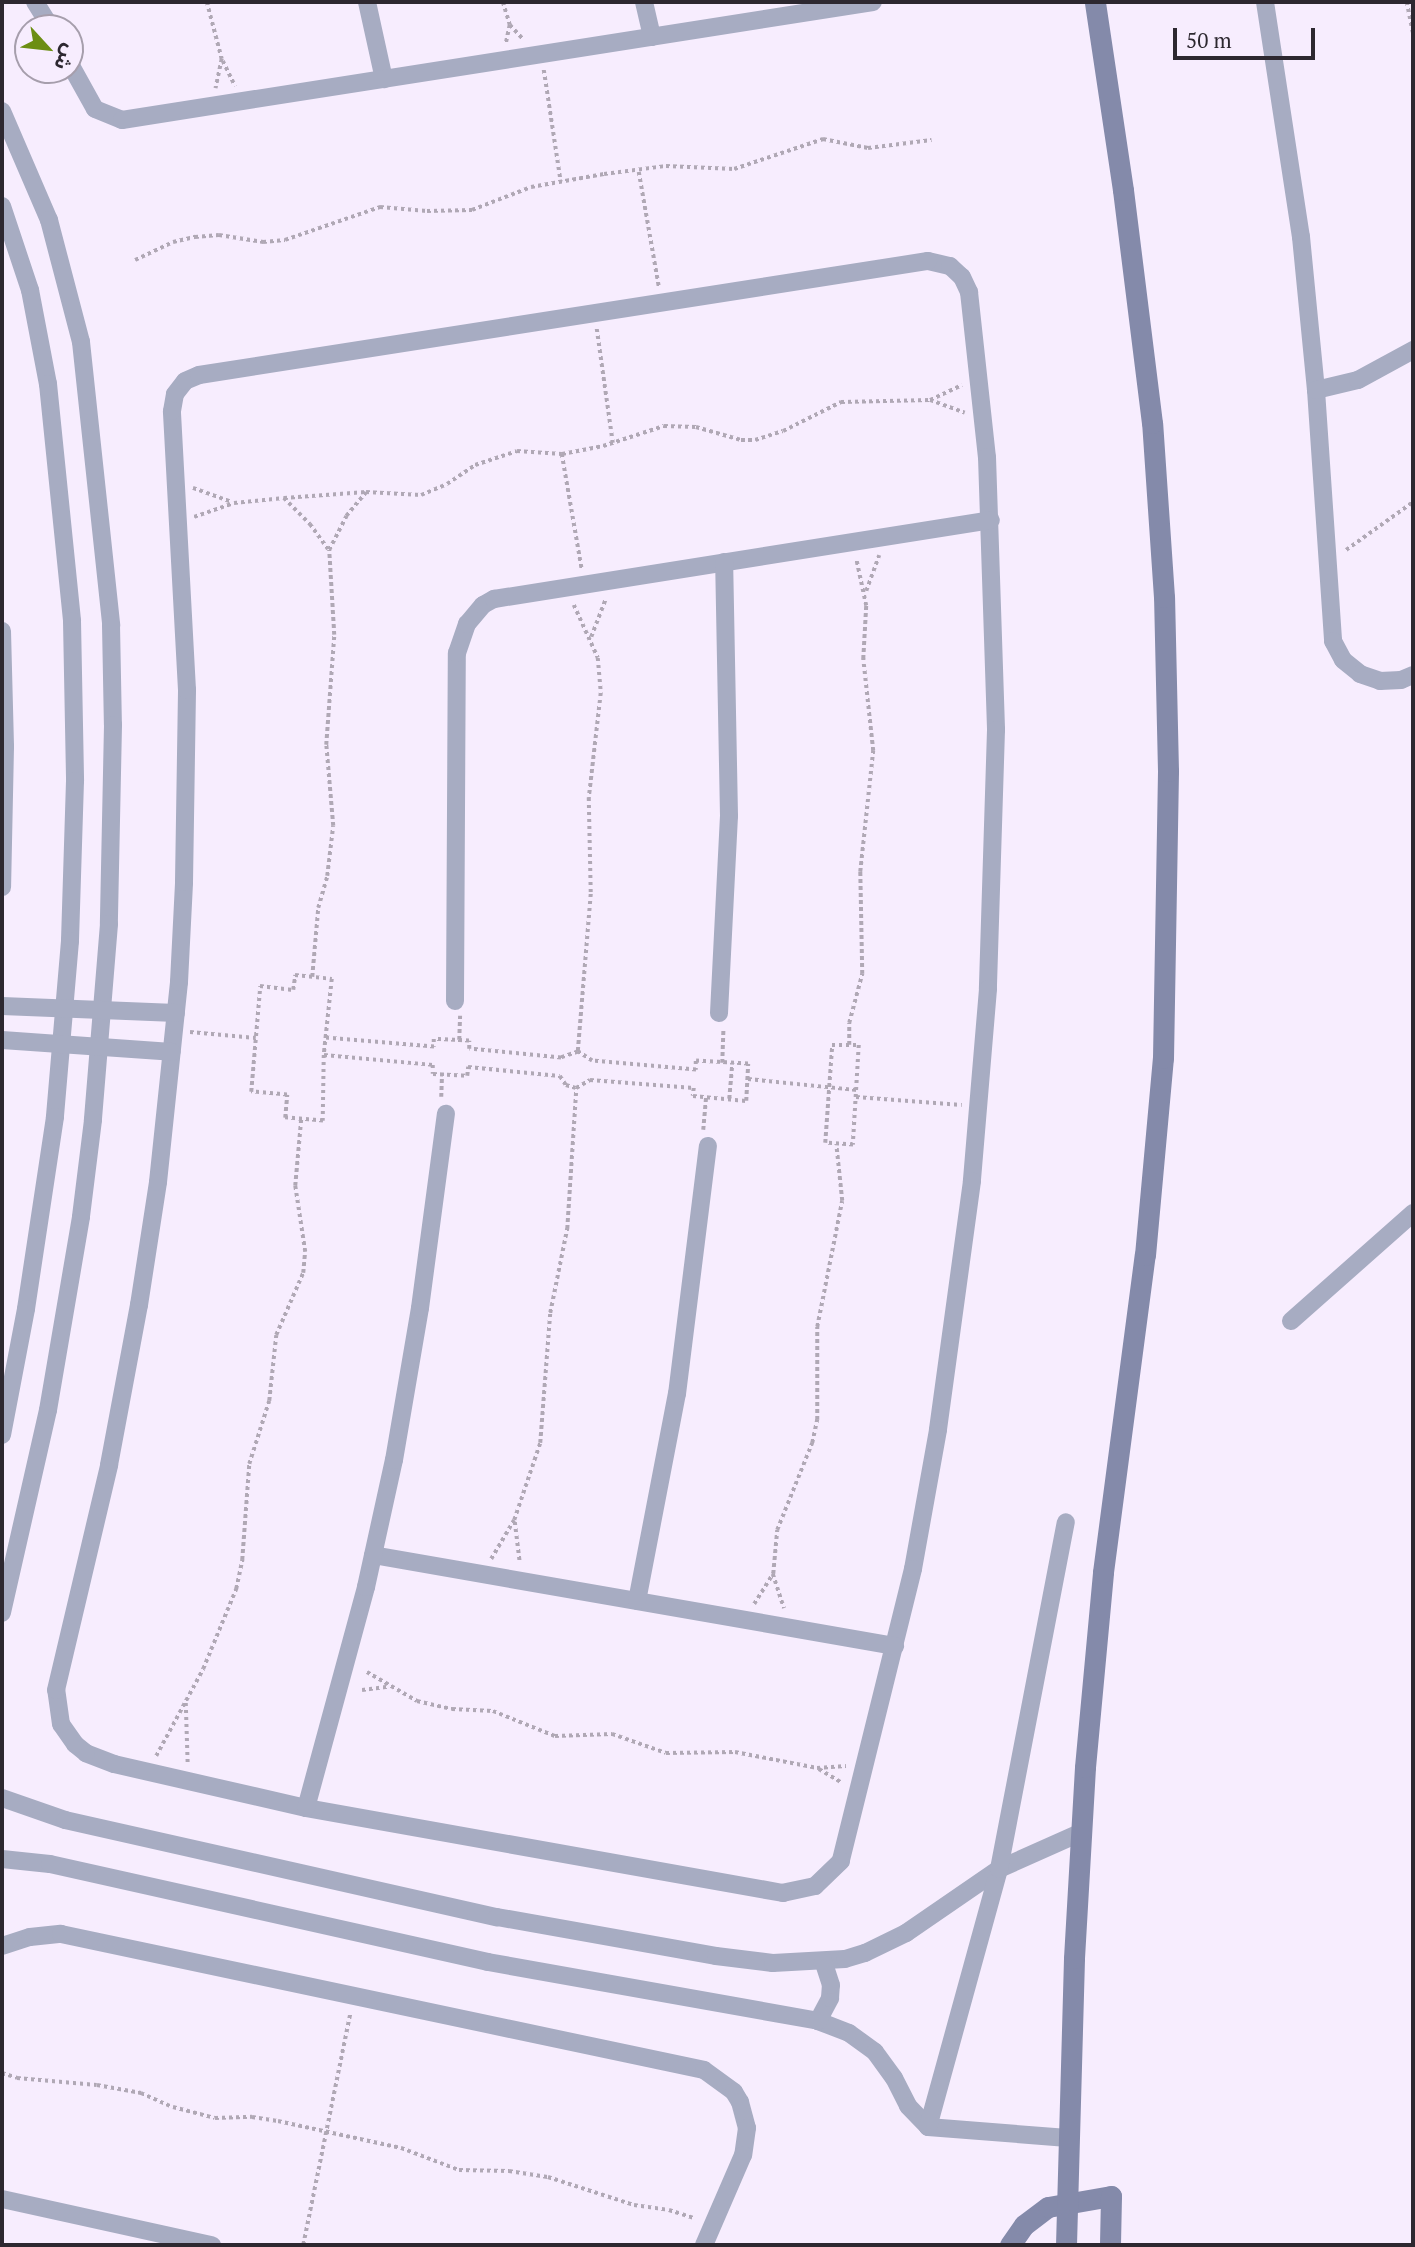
<!DOCTYPE html>
<html>
<head>
<meta charset="utf-8">
<style>
  body { margin:0 }
  #map { position:relative; width:1415px; height:2247px; overflow:hidden; background:#f7edfe; font-family:"PT Serif","Noto Sans Arabic",serif }
  div>[style] { position:absolute }
  [style*='--x'] { left:calc(var(--x)*1px); top:calc(var(--y)*1px); width:calc(var(--w)*1px); rotate:calc(var(--a)*1deg) }
  .path>* { height:3.5px; margin-top:-1.75px; transform-origin:0; background:repeating-linear-gradient(90deg,#b0a8b5 0 3.5px,transparent 0 7px) }
  .minor>* { height:18px; margin:-9px; padding:0 9px; transform-origin:9px; border-radius:9px; background:#a7acc2 }
  .secondary>* { height:21px; margin:-10.5px; padding:0 10.5px; transform-origin:10.5px; border-radius:10.5px; background:#848aaa }
  span { translate:-50% -50%; white-space:nowrap; text-align:center; line-height:1.15; -webkit-text-stroke:7px #f7edfe; paint-order:stroke }
  .frame { position:absolute; inset:0; border:4px solid #2d2830; pointer-events:none }
  .north { position:absolute; left:14px; top:14px; width:70px; height:70px; box-sizing:border-box; background:#f7edfe; border:2px solid #a69eac; border-radius:50%; rotate:117deg; font-size:19px; font-weight:700; line-height:28px; text-align:center; color:#2d2830 }
  .north::after { content:''; display:block; margin:auto; width:24px; height:32px; background:#6c8e13; clip-path:polygon(50% 0,100% 100%,50% 72%,0 100%) }
  .scale { position:absolute; left:1173px; top:28px; width:142px; height:32px; box-sizing:border-box; border:4px solid #2d2830; border-top:0; padding-left:9px; font-size:21px; line-height:24px; white-space:nowrap; color:#2d2830; -webkit-text-stroke:5px #f7edfe; paint-order:stroke }
</style>
</head>
<body>
<div id="map">
  <div class="path">
    <div style="--x:207;--y:2;--w:59;--a:75.3"></div>
    <div style="--x:222;--y:59;--w:30;--a:102"></div>
    <div style="--x:503;--y:2;--w:24;--a:73"></div>
    <div style="--x:510;--y:25;--w:19;--a:102"></div>
    <div style="--x:1407;--y:2;--w:31;--a:79"></div>
    <div style="--x:510;--y:25;--w:19;--a:47"></div>
    <div style="--x:223;--y:61;--w:28;--a:64"></div>
    <div style="--x:544;--y:70;--w:113;--a:81.4"></div>
    <div style="--x:639;--y:172;--w:117;--a:80.1"></div>
    <div style="--x:135;--y:260;--w:42;--a:-25.3"></div>
    <div style="--x:173;--y:242;--w:23;--a:-13"></div>
    <div style="--x:195;--y:237;--w:24;--a:-5"></div>
    <div style="--x:219;--y:235;--w:45;--a:9"></div>
    <div style="--x:263;--y:242;--w:22;--a:-5"></div>
    <div style="--x:285;--y:240;--w:101;--a:-19.2"></div>
    <div style="--x:380;--y:207;--w:47;--a:4.9"></div>
    <div style="--x:427;--y:211;--w:45;--a:-1.3"></div>
    <div style="--x:472;--y:210;--w:63;--a:-21.3"></div>
    <div style="--x:531;--y:187;--w:74;--a:-10.1"></div>
    <div style="--x:604;--y:174;--w:63;--a:-7.4"></div>
    <div style="--x:666;--y:166;--w:68;--a:2.5"></div>
    <div style="--x:734;--y:169;--w:94;--a:-18.6"></div>
    <div style="--x:823;--y:139;--w:46;--a:11.3"></div>
    <div style="--x:868;--y:148;--w:64;--a:-7.2"></div>
    <div style="--x:597;--y:329;--w:115;--a:82"></div>
    <div style="--x:930;--y:400;--w:37;--a:20"></div>
    <div style="--x:562;--y:454;--w:118;--a:80.2"></div>
    <div style="--x:193;--y:488;--w:41;--a:19.7"></div>
    <div style="--x:284;--y:498;--w:37;--a:45"></div>
    <div style="--x:310;--y:524;--w:31;--a:54"></div>
    <div style="--x:194;--y:517;--w:42;--a:-19.3"></div>
    <div style="--x:234;--y:503;--w:50;--a:-5.7"></div>
    <div style="--x:284;--y:498;--w:82;--a:-4.2"></div>
    <div style="--x:366;--y:492;--w:55;--a:3.1"></div>
    <div style="--x:421;--y:495;--w:28;--a:-23"></div>
    <div style="--x:447;--y:484;--w:34;--a:-34"></div>
    <div style="--x:475;--y:465;--w:44;--a:-18.4"></div>
    <div style="--x:517;--y:451;--w:45;--a:3.8"></div>
    <div style="--x:562;--y:454;--w:42;--a:-11"></div>
    <div style="--x:603;--y:446;--w:64;--a:-18.2"></div>
    <div style="--x:664;--y:426;--w:32;--a:2"></div>
    <div style="--x:696;--y:427;--w:47;--a:16.1"></div>
    <div style="--x:741;--y:440;--w:14;--a:0"></div>
    <div style="--x:755;--y:440;--w:29;--a:-18"></div>
    <div style="--x:783;--y:431;--w:65;--a:-26.6"></div>
    <div style="--x:841;--y:402;--w:89;--a:-1.3"></div>
    <div style="--x:930;--y:400;--w:35;--a:-25"></div>
    <div style="--x:1346;--y:550;--w:82;--a:-35.6"></div>
    <div style="--x:866;--y:591;--w:38;--a:-70"></div>
    <div style="--x:574;--y:605;--w:58;--a:65.6"></div>
    <div style="--x:598;--y:658;--w:35;--a:85"></div>
    <div style="--x:601;--y:693;--w:106;--a:96.5"></div>
    <div style="--x:589;--y:798;--w:96;--a:88.8"></div>
    <div style="--x:591;--y:894;--w:159;--a:94.7"></div>
    <div style="--x:591;--y:637;--w:40;--a:-69"></div>
    <div style="--x:295;--y:975;--w:37;--a:6"></div>
    <div style="--x:332;--y:979;--w:76;--a:96"></div>
    <div style="--x:324;--y:1055;--w:66;--a:90.9"></div>
    <div style="--x:323;--y:1121;--w:38;--a:-175"></div>
    <div style="--x:285;--y:1118;--w:23;--a:-85"></div>
    <div style="--x:287;--y:1095;--w:36;--a:-175"></div>
    <div style="--x:251;--y:1092;--w:106;--a:-85.1"></div>
    <div style="--x:260;--y:986;--w:33;--a:7"></div>
    <div style="--x:293;--y:990;--w:15;--a:-82"></div>
    <div style="--x:312;--y:977;--w:69;--a:-85"></div>
    <div style="--x:318;--y:908;--w:33;--a:-74"></div>
    <div style="--x:327;--y:876;--w:50;--a:-83.2"></div>
    <div style="--x:333;--y:826;--w:81;--a:-94.9"></div>
    <div style="--x:326;--y:745;--w:110;--a:-85.8"></div>
    <div style="--x:334;--y:635;--w:85;--a:-93.4"></div>
    <div style="--x:329;--y:550;--w:38;--a:-63"></div>
    <div style="--x:346;--y:516;--w:31;--a:-50"></div>
    <div style="--x:190;--y:1032;--w:66;--a:5.2"></div>
    <div style="--x:459;--y:1040;--w:24;--a:-88"></div>
    <div style="--x:832;--y:1045;--w:27;--a:0"></div>
    <div style="--x:859;--y:1045;--w:100;--a:93.4"></div>
    <div style="--x:853;--y:1145;--w:28;--a:-176"></div>
    <div style="--x:825;--y:1143;--w:98;--a:-85.9"></div>
    <div style="--x:849;--y:1045;--w:22;--a:-90"></div>
    <div style="--x:849;--y:1023;--w:51;--a:-75.1"></div>
    <div style="--x:862;--y:974;--w:102;--a:-91.1"></div>
    <div style="--x:860;--y:872;--w:122;--a:-83.9"></div>
    <div style="--x:873;--y:751;--w:93;--a:-96.2"></div>
    <div style="--x:863;--y:659;--w:53;--a:-86.8"></div>
    <div style="--x:866;--y:606;--w:48;--a:-102"></div>
    <div style="--x:324;--y:1055;--w:109;--a:5.2"></div>
    <div style="--x:433;--y:1065;--w:9;--a:90"></div>
    <div style="--x:433;--y:1074;--w:34;--a:3"></div>
    <div style="--x:467;--y:1076;--w:9;--a:-84"></div>
    <div style="--x:468;--y:1067;--w:92;--a:5.6"></div>
    <div style="--x:560;--y:1076;--w:11;--a:56"></div>
    <div style="--x:566;--y:1085;--w:10;--a:17"></div>
    <div style="--x:576;--y:1088;--w:16;--a:-30"></div>
    <div style="--x:590;--y:1080;--w:104;--a:4.4"></div>
    <div style="--x:694;--y:1088;--w:8;--a:97"></div>
    <div style="--x:693;--y:1096;--w:53;--a:5.4"></div>
    <div style="--x:746;--y:1101;--w:37;--a:-87"></div>
    <div style="--x:748;--y:1064;--w:52;--a:-176.7"></div>
    <div style="--x:696;--y:1061;--w:9;--a:90"></div>
    <div style="--x:696;--y:1070;--w:104;--a:-175.1"></div>
    <div style="--x:592;--y:1061;--w:17;--a:-147"></div>
    <div style="--x:578;--y:1052;--w:18;--a:161"></div>
    <div style="--x:561;--y:1058;--w:92;--a:-174.4"></div>
    <div style="--x:469;--y:1049;--w:8;--a:-90"></div>
    <div style="--x:469;--y:1041;--w:35;--a:-177"></div>
    <div style="--x:434;--y:1039;--w:8;--a:90"></div>
    <div style="--x:434;--y:1047;--w:109;--a:-175.3"></div>
    <div style="--x:722;--y:1063;--w:34;--a:-88"></div>
    <div style="--x:748;--y:1079;--w:110;--a:5.8"></div>
    <div style="--x:441;--y:1097;--w:23;--a:-88"></div>
    <div style="--x:856;--y:1097;--w:106;--a:4.3"></div>
    <div style="--x:729;--y:1099;--w:36;--a:-85"></div>
    <div style="--x:703;--y:1130;--w:33;--a:-85"></div>
    <div style="--x:515;--y:1522;--w:41;--a:83"></div>
    <div style="--x:491;--y:1559;--w:45;--a:-59.5"></div>
    <div style="--x:514;--y:1520;--w:81;--a:-71.3"></div>
    <div style="--x:540;--y:1443;--w:130;--a:-85.6"></div>
    <div style="--x:550;--y:1313;--w:86;--a:-78.6"></div>
    <div style="--x:567;--y:1229;--w:141;--a:-86.3"></div>
    <div style="--x:773;--y:1574;--w:36;--a:72"></div>
    <div style="--x:754;--y:1604;--w:36;--a:-58"></div>
    <div style="--x:773;--y:1574;--w:44;--a:-84.8"></div>
    <div style="--x:777;--y:1530;--w:94;--a:-68.1"></div>
    <div style="--x:812;--y:1443;--w:24;--a:-78"></div>
    <div style="--x:817;--y:1420;--w:93;--a:-90"></div>
    <div style="--x:817;--y:1327;--w:128;--a:-78.8"></div>
    <div style="--x:842;--y:1201;--w:57;--a:-96"></div>
    <div style="--x:367;--y:1672;--w:58;--a:30.1"></div>
    <div style="--x:417;--y:1701;--w:36;--a:13"></div>
    <div style="--x:452;--y:1709;--w:41;--a:2.8"></div>
    <div style="--x:493;--y:1711;--w:67;--a:22"></div>
    <div style="--x:555;--y:1736;--w:57;--a:-2"></div>
    <div style="--x:612;--y:1734;--w:57;--a:19.4"></div>
    <div style="--x:666;--y:1753;--w:69;--a:-0.8"></div>
    <div style="--x:735;--y:1752;--w:84;--a:11"></div>
    <div style="--x:817;--y:1768;--w:29;--a:-4"></div>
    <div style="--x:362;--y:1690;--w:26;--a:-7"></div>
    <div style="--x:186;--y:1703;--w:62;--a:88.2"></div>
    <div style="--x:156;--y:1756;--w:99;--a:-61.6"></div>
    <div style="--x:203;--y:1669;--w:87;--a:-67.6"></div>
    <div style="--x:236;--y:1589;--w:30;--a:-78"></div>
    <div style="--x:242;--y:1560;--w:96;--a:-85.8"></div>
    <div style="--x:249;--y:1464;--w:66;--a:-72.4"></div>
    <div style="--x:269;--y:1401;--w:66;--a:-83.9"></div>
    <div style="--x:276;--y:1335;--w:68;--a:-66.5"></div>
    <div style="--x:303;--y:1273;--w:21;--a:-85"></div>
    <div style="--x:305;--y:1252;--w:67;--a:-98.6"></div>
    <div style="--x:295;--y:1186;--w:67;--a:-84.9"></div>
    <div style="--x:819;--y:1769;--w:27;--a:31"></div>
    <div style="--x:2;--y:2073;--w:16;--a:18"></div>
    <div style="--x:17;--y:2078;--w:80;--a:5"></div>
    <div style="--x:97;--y:2085;--w:45;--a:10.3"></div>
    <div style="--x:141;--y:2093;--w:35;--a:24"></div>
    <div style="--x:173;--y:2107;--w:43;--a:14.7"></div>
    <div style="--x:215;--y:2118;--w:37;--a:-2"></div>
    <div style="--x:252;--y:2117;--w:26;--a:9"></div>
    <div style="--x:278;--y:2121;--w:126;--a:12.4"></div>
    <div style="--x:401;--y:2148;--w:62;--a:20.8"></div>
    <div style="--x:459;--y:2170;--w:50;--a:1.1"></div>
    <div style="--x:509;--y:2171;--w:39;--a:9"></div>
    <div style="--x:548;--y:2177;--w:90;--a:18"></div>
    <div style="--x:634;--y:2205;--w:35;--a:8"></div>
    <div style="--x:669;--y:2210;--w:25;--a:18"></div>
    <div style="--x:303;--y:2245;--w:236;--a:-78.5"></div>
  </div>
  <div class="minor">
    <div style="--x:35;--y:2;--w:31;--a:58"></div>
    <div style="--x:367;--y:2;--w:79;--a:77.6"></div>
    <div style="--x:644;--y:2;--w:36;--a:77"></div>
    <div style="--x:1265;--y:2;--w:238;--a:81.3"></div>
    <div style="--x:1301;--y:237;--w:154;--a:84.4"></div>
    <div style="--x:1316;--y:390;--w:252;--a:86.1"></div>
    <div style="--x:1333;--y:641;--w:21;--a:62"></div>
    <div style="--x:1343;--y:660;--w:22;--a:39"></div>
    <div style="--x:1360;--y:674;--w:21;--a:19"></div>
    <div style="--x:1380;--y:681;--w:21;--a:-3"></div>
    <div style="--x:1401;--y:680;--w:13;--a:-23"></div>
    <div style="--x:70;--y:64;--w:51;--a:60.9"></div>
    <div style="--x:95;--y:109;--w:29;--a:22"></div>
    <div style="--x:122;--y:120;--w:760;--a:-8.93"></div>
    <div style="--x:2;--y:111;--w:119;--a:66.7"></div>
    <div style="--x:49;--y:220;--w:126;--a:75.3"></div>
    <div style="--x:81;--y:342;--w:285;--a:83.9"></div>
    <div style="--x:111;--y:625;--w:100;--a:88.9"></div>
    <div style="--x:113;--y:725;--w:199;--a:91.2"></div>
    <div style="--x:109;--y:924;--w:197;--a:94.7"></div>
    <div style="--x:93;--y:1120;--w:98;--a:97.1"></div>
    <div style="--x:81;--y:1217;--w:196;--a:99.7"></div>
    <div style="--x:48;--y:1410;--w:208;--a:102.8"></div>
    <div style="--x:2;--y:206;--w:89;--a:71.6"></div>
    <div style="--x:30;--y:290;--w:96;--a:79.2"></div>
    <div style="--x:48;--y:384;--w:238;--a:84.2"></div>
    <div style="--x:72;--y:621;--w:160;--a:88.9"></div>
    <div style="--x:75;--y:781;--w:160;--a:91.8"></div>
    <div style="--x:70;--y:941;--w:177;--a:94.9"></div>
    <div style="--x:55;--y:1117;--w:194;--a:98.6"></div>
    <div style="--x:26;--y:1309;--w:128;--a:100.8"></div>
    <div style="--x:928;--y:261;--w:23;--a:13"></div>
    <div style="--x:950;--y:266;--w:16;--a:43"></div>
    <div style="--x:962;--y:277;--w:17;--a:65"></div>
    <div style="--x:969;--y:292;--w:166;--a:83.8"></div>
    <div style="--x:987;--y:457;--w:273;--a:88.1"></div>
    <div style="--x:996;--y:730;--w:259;--a:91.8"></div>
    <div style="--x:988;--y:989;--w:193;--a:94.8"></div>
    <div style="--x:972;--y:1181;--w:251;--a:97.8"></div>
    <div style="--x:938;--y:1430;--w:141;--a:100.2"></div>
    <div style="--x:913;--y:1569;--w:301;--a:103.9"></div>
    <div style="--x:841;--y:1861;--w:36;--a:136"></div>
    <div style="--x:815;--y:1886;--w:33;--a:168"></div>
    <div style="--x:783;--y:1893;--w:485;--a:-169.9"></div>
    <div style="--x:306;--y:1808;--w:197;--a:-167.1"></div>
    <div style="--x:114;--y:1764;--w:30;--a:-159"></div>
    <div style="--x:86;--y:1753;--w:14;--a:-141"></div>
    <div style="--x:75;--y:1744;--w:24;--a:-125"></div>
    <div style="--x:61;--y:1724;--w:34;--a:-98"></div>
    <div style="--x:56;--y:1690;--w:231;--a:-76.7"></div>
    <div style="--x:109;--y:1465;--w:163;--a:-79.4"></div>
    <div style="--x:139;--y:1305;--w:124;--a:-81.2"></div>
    <div style="--x:158;--y:1182;--w:201;--a:-84"></div>
    <div style="--x:179;--y:982;--w:100;--a:-87.1"></div>
    <div style="--x:184;--y:882;--w:192;--a:-89.1"></div>
    <div style="--x:187;--y:690;--w:279;--a:-93.1"></div>
    <div style="--x:172;--y:411;--w:17;--a:-80"></div>
    <div style="--x:175;--y:394;--w:16;--a:-52"></div>
    <div style="--x:185;--y:381;--w:15;--a:-23"></div>
    <div style="--x:199;--y:375;--w:738;--a:-8.89"></div>
    <div style="--x:1316;--y:390;--w:43;--a:-13.4"></div>
    <div style="--x:1358;--y:380;--w:63;--a:-28.6"></div>
    <div style="--x:2;--y:631;--w:116;--a:88.5"></div>
    <div style="--x:5;--y:747;--w:140;--a:91.2"></div>
    <div style="--x:455;--y:1001;--w:348;--a:-89.7"></div>
    <div style="--x:457;--y:653;--w:31;--a:-71"></div>
    <div style="--x:467;--y:624;--w:25;--a:-50"></div>
    <div style="--x:483;--y:605;--w:13;--a:-29"></div>
    <div style="--x:494;--y:599;--w:503;--a:-9.03"></div>
    <div style="--x:2;--y:1006;--w:174;--a:2.3"></div>
    <div style="--x:719;--y:1013;--w:197;--a:-87.1"></div>
    <div style="--x:729;--y:816;--w:254;--a:-91.1"></div>
    <div style="--x:2;--y:1040;--w:170;--a:4"></div>
    <div style="--x:1291;--y:1321;--w:163;--a:-41.5"></div>
    <div style="--x:373;--y:1555;--w:530;--a:9.89"></div>
    <div style="--x:637;--y:1601;--w:211;--a:-79.1"></div>
    <div style="--x:677;--y:1394;--w:250;--a:-82.9"></div>
    <div style="--x:2;--y:1798;--w:67;--a:19.2"></div>
    <div style="--x:65;--y:1820;--w:443;--a:12.7"></div>
    <div style="--x:497;--y:1917;--w:222;--a:10.1"></div>
    <div style="--x:716;--y:1956;--w:57;--a:7"></div>
    <div style="--x:773;--y:1963;--w:72;--a:-3.2"></div>
    <div style="--x:845;--y:1959;--w:21;--a:-17"></div>
    <div style="--x:865;--y:1953;--w:46;--a:-26"></div>
    <div style="--x:906;--y:1933;--w:113;--a:-34.5"></div>
    <div style="--x:999;--y:1869;--w:89;--a:-24"></div>
    <div style="--x:306;--y:1808;--w:229;--a:-74.8"></div>
    <div style="--x:366;--y:1587;--w:130;--a:-77.6"></div>
    <div style="--x:394;--y:1460;--w:154;--a:-80.3"></div>
    <div style="--x:420;--y:1308;--w:196;--a:-82.4"></div>
    <div style="--x:2;--y:1859;--w:48;--a:5.9"></div>
    <div style="--x:50;--y:1864;--w:449;--a:12.6"></div>
    <div style="--x:488;--y:1962;--w:335;--a:10.1"></div>
    <div style="--x:818;--y:2021;--w:33;--a:21"></div>
    <div style="--x:849;--y:2033;--w:32;--a:36"></div>
    <div style="--x:875;--y:2052;--w:32;--a:54"></div>
    <div style="--x:894;--y:2078;--w:31;--a:63"></div>
    <div style="--x:908;--y:2106;--w:29;--a:46"></div>
    <div style="--x:928;--y:2127;--w:140;--a:4.5"></div>
    <div style="--x:2;--y:1946;--w:29;--a:-18"></div>
    <div style="--x:30;--y:1937;--w:31;--a:-6"></div>
    <div style="--x:61;--y:1934;--w:657;--a:11.94"></div>
    <div style="--x:704;--y:2070;--w:37;--a:36"></div>
    <div style="--x:734;--y:2092;--w:12;--a:59"></div>
    <div style="--x:740;--y:2102;--w:27;--a:75"></div>
    <div style="--x:747;--y:2128;--w:27;--a:98"></div>
    <div style="--x:743;--y:2155;--w:98;--a:113.4"></div>
    <div style="--x:818;--y:2021;--w:26;--a:-62"></div>
    <div style="--x:830;--y:1998;--w:13;--a:-86"></div>
    <div style="--x:831;--y:1985;--w:25;--a:-108"></div>
    <div style="--x:928;--y:2127;--w:268;--a:-74.6"></div>
    <div style="--x:999;--y:1869;--w:353;--a:-79.1"></div>
    <div style="--x:2;--y:2199;--w:215;--a:12.4"></div>
  </div>
  <div class="secondary">
    <div style="--x:1010;--y:2245;--w:24;--a:-55"></div>
    <div style="--x:1024;--y:2225;--w:30;--a:-37"></div>
    <div style="--x:1048;--y:2207;--w:64;--a:-9.9"></div>
    <div style="--x:1111;--y:2196;--w:49;--a:91.2"></div>
    <div style="--x:1066;--y:2245;--w:287;--a:-88.4"></div>
    <div style="--x:1074;--y:1958;--w:191;--a:-86.7"></div>
    <div style="--x:1085;--y:1767;--w:196;--a:-84.7"></div>
    <div style="--x:1103;--y:1572;--w:320;--a:-82.5"></div>
    <div style="--x:1145;--y:1255;--w:198;--a:-84.8"></div>
    <div style="--x:1163;--y:1058;--w:287;--a:-89"></div>
    <div style="--x:1168;--y:771;--w:174;--a:-91.3"></div>
    <div style="--x:1164;--y:597;--w:174;--a:-93.9"></div>
    <div style="--x:1152;--y:423;--w:235;--a:-97.1"></div>
    <div style="--x:1123;--y:190;--w:190;--a:-98.5"></div>
  </div>
  <div class="frame"></div>
  <div class="north">ش</div>
  <div class="scale">50 m</div>
</div>
</body>
</html>
